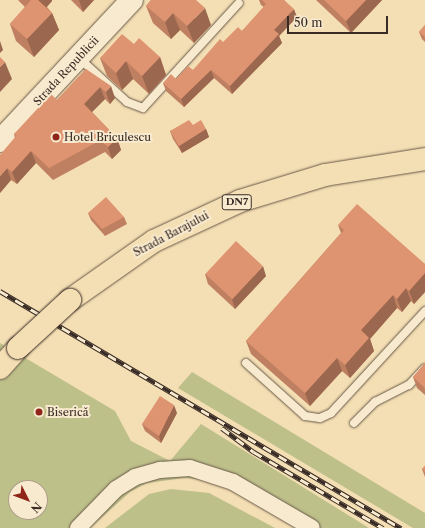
<!DOCTYPE html>
<html>
<head>
<meta charset="utf-8">
<style>
  body { margin:0 }
  #map { position:relative; width:425px; height:528px; overflow:hidden; background:#f4deb3; font-family:"Libre Caslon Text",serif }
  div>[style] { position:absolute }
  [style*='--x'] { left:calc(var(--x)*1px); top:calc(var(--y)*1px); width:calc(var(--w)*1px); rotate:calc(var(--a)*1deg) }
  .green>* { inset:0; background:#bec08a }
  .roads { filter:drop-shadow(0 0 1px #675849) drop-shadow(0 0 1px #675849) }
  .service>* { height:8px; margin:-4px; padding:0 4px; transform-origin:4px; border-radius:4px; background:#f8eace }
  .minor>* { height:16px; margin:-8px; padding:0 8px; transform-origin:8px; border-radius:8px; background:#f8eace }
  .secondary>* { height:22px; margin:-11px; padding:0 11px; transform-origin:11px; border-radius:11px; background:#f8eace }
  .trunk>* { height:22px; margin:-11px; padding:0 11px; transform-origin:11px; border-radius:11px; background:#f4deb3 }
  .rail>* { height:4.5px; margin-top:-2.25px; transform-origin:0; background:repeating-linear-gradient(90deg,#f8eace 0 9px,#382b26 0 18px); box-sizing:border-box; border-block:1px solid #382b26 }
  .bridges { filter:drop-shadow(0 0 1px #382b26) drop-shadow(0 0 1px #382b26) }
  .trunk-bridge>* { height:22px; margin:-11px; padding:0 11px; transform-origin:11px; border-radius:11px; background:#f4deb3 }
  .wall>* { inset:0; background:#bf7f61 }
  .shaded-wall>* { inset:0; background:#9b684f }
  .building>* { inset:0; background:#de9471; transform-origin:0 0 }
  .dots>* { width:11px; height:11px; translate:-50% -50%; box-sizing:border-box; border:2px solid #f8eace; border-radius:50% }
  span { translate:-50% -50%; white-space:nowrap; text-align:center; line-height:1.15; -webkit-text-stroke:4px #f8eace; paint-order:stroke }
  .shield-label span { padding:1px 3px; background:#f8eace; border:1px solid; border-radius:3px; -webkit-text-stroke-width:0 }
  .shield-label { font-size:10px; color:#382b26; font-weight:700 }
  .street-label { font-size:11px; color:#382b26 }
  .poi-label { font-size:11px; color:#382b26 }
  .left { translate:0 -50%; text-align:left }
  .north { position:absolute; left:8px; top:480px; width:40px; height:40px; box-sizing:border-box; background:#f8eace; border:1px solid #ab9e8b; border-radius:50%; rotate:132deg; font-size:11px; font-weight:700; line-height:16px; text-align:center; color:#382b26 }
  .north::after { content:''; display:block; margin:auto; width:14px; height:18px; background:#8f2418; clip-path:polygon(50% 0,100% 100%,50% 72%,0 100%) }
  .scale { position:absolute; left:287px; top:16px; width:101px; height:18px; box-sizing:border-box; border:2px solid #382b26; border-top:0; padding-left:5px; font-size:12px; line-height:14px; white-space:nowrap; color:#382b26; -webkit-text-stroke:3px #f8eace; paint-order:stroke }
</style>
</head>
<body>
<div id="map">
  <div class="green">
    <div style="clip-path:polygon(evenodd,0 343px,115px 411px,131px 441px,170px 461px,201px 424px,369px 528px,298px 528px,226px 487px,207px 480px,184px 478px,147px 483px,130px 492px,90px 528px,0 528px,0 343px,16px 488px,40px 488px,40px 512px,16px 512px,16px 488px)"></div>
    <div style="clip-path:polygon(192px 372px,425px 513px,425px 528px,413px 528px,178px 388px)"></div>
    <div style="clip-path:polygon(171px 489px,209px 493px,275px 528px,105px 528px,149px 494px)"></div>
  </div>
  <div class="roads">
    <div class="service">
      <div style="--x:79;--y:58;--w:65;--a:42.5"></div>
      <div style="--x:127;--y:102;--w:17;--a:21"></div>
      <div style="--x:143;--y:108;--w:142;--a:-47.6"></div>
      <div style="--x:246;--y:363;--w:79;--a:41.9"></div>
      <div style="--x:305;--y:416;--w:15;--a:8"></div>
      <div style="--x:320;--y:418;--w:12;--a:-24"></div>
      <div style="--x:331;--y:413;--w:139;--a:-47.3"></div>
      <div style="--x:354;--y:423;--w:30;--a:-45"></div>
      <div style="--x:375;--y:402;--w:38;--a:-27"></div>
      <div style="--x:409;--y:385;--w:23;--a:-47"></div>
    </div>
    <div class="minor">
      <div style="--x:78;--y:528;--w:54;--a:-45.7"></div>
      <div style="--x:116;--y:489;--w:22;--a:-32"></div>
      <div style="--x:135;--y:477;--w:26;--a:-16"></div>
      <div style="--x:160;--y:470;--w:30;--a:-4"></div>
      <div style="--x:190;--y:468;--w:45;--a:18"></div>
      <div style="--x:233;--y:482;--w:91;--a:30.2"></div>
    </div>
    <div class="secondary">
      <div style="--x:0;--y:141;--w:193;--a:-46.9"></div>
    </div>
    <div class="trunk">
      <div style="--x:70;--y:300;--w:103;--a:-35.1"></div>
      <div style="--x:154;--y:241;--w:95;--a:-24.9"></div>
      <div style="--x:240;--y:201;--w:89;--a:-17"></div>
      <div style="--x:325;--y:175;--w:101;--a:-9.1"></div>
      <div style="--x:0;--y:368;--w:27;--a:-48"></div>
    </div>
  </div>
  <div class="rail">
    <div style="--x:0;--y:291;--w:466;--a:30.6"></div>
    <div style="--x:222;--y:428;--w:40;--a:37"></div>
    <div style="--x:254;--y:452;--w:150;--a:30.5"></div>
  </div>
  <div class="bridges">
    <div class="trunk-bridge">
      <div style="--x:18;--y:348;--w:71;--a:-42.7"></div>
    </div>
  </div>
  <div class="wall">
    <div style="clip-path:polygon(18px 0,52px 0,52px 1px,47px 7px,52px 13px,59px 30px,34px 57px,16px 41px,10px 24px,25px 7px)"></div>
    <div style="clip-path:polygon(71px 0,94px 0,83px 12px)"></div>
    <div style="clip-path:polygon(151px 0,211px 25px,194px 43px,180px 30px,171px 39px,153px 23px,146px 6px)"></div>
    <div style="clip-path:polygon(259px 0,284px 0,297px 17px,279px 36px,282px 43px,232px 94px,214px 78px,184px 107px,166px 91px,163px 83px,176px 79px,193px 70px,242px 31px,264px 7px,261px 5px)"></div>
    <div style="clip-path:polygon(316px 0,382px 0,351px 33px)"></div>
    <div style="clip-path:polygon(425px 25px,425px 42px,422px 39px,419px 32px)"></div>
    <div style="clip-path:polygon(134px 44px,160px 57px,166px 75px,149px 94px,133px 79px,122px 90px,107px 76px,100px 58px)"></div>
    <div style="clip-path:polygon(86px 69px,115px 98px,110px 104px,105px 99px,92px 112px,117px 138px,121px 150px,112px 159px,105px 152px,53px 180px,36px 163px,17px 184px,11px 180px,0 193px,15px 138px,14px 134px,57px 100px)"></div>
    <div style="clip-path:polygon(193px 125px,206px 129px,209px 137px,182px 153px,173px 139px,170px 131px)"></div>
    <div style="clip-path:polygon(88px 213px,124px 217px,127px 224px,105px 236px,91px 220px)"></div>
    <div style="clip-path:polygon(338px 225px,425px 264px,425px 292px,414px 304px,411px 301px,402px 312px,397px 308px,370px 339px,374px 351px,350px 378px,342px 371px,310px 406px,251px 354px,246px 341px,341px 233px)"></div>
    <div style="clip-path:polygon(205px 274px,266px 276px,235px 309px,208px 284px)"></div>
    <div style="clip-path:polygon(425px 363px,425px 395px,417px 388px,413px 377px)"></div>
    <div style="clip-path:polygon(177px 413px,161px 443px,145px 431px,142px 424px)"></div>
    <div style="clip-path:polygon(425px 466px,425px 477px,422px 469px)"></div>
  </div>
  <div class="shaded-wall">
    <div style="clip-path:polygon(31px 0,52px 0,52px 1px,37px 17px)"></div>
    <div style="clip-path:polygon(79px 0,94px 0,83px 12px)"></div>
    <div style="clip-path:polygon(366px 0,382px 0,351px 33px,346px 21px)"></div>
    <div style="clip-path:polygon(205px 8px,211px 25px,194px 43px,187px 26px)"></div>
    <div style="clip-path:polygon(294px 9px,297px 17px,279px 36px,282px 43px,232px 94px,230px 86px,274px 30px)"></div>
    <div style="clip-path:polygon(52px 13px,59px 30px,34px 57px,27px 39px)"></div>
    <div style="clip-path:polygon(173px 13px,180px 30px,171px 39px,165px 22px)"></div>
    <div style="clip-path:polygon(0 41px,3px 50px,0 53px)"></div>
    <div style="clip-path:polygon(160px 57px,166px 75px,149px 94px,142px 76px)"></div>
    <div style="clip-path:polygon(126px 61px,133px 79px,122px 90px,116px 73px)"></div>
    <div style="clip-path:polygon(5px 62px,12px 79px,0 92px,0 67px)"></div>
    <div style="clip-path:polygon(211px 70px,214px 78px,184px 107px,181px 99px)"></div>
    <div style="clip-path:polygon(111px 86px,115px 98px,110px 104px,106px 92px)"></div>
    <div style="clip-path:polygon(100px 87px,105px 99px,88px 116px,84px 104px)"></div>
    <div style="clip-path:polygon(206px 129px,209px 137px,182px 153px,179px 146px)"></div>
    <div style="clip-path:polygon(117px 138px,121px 150px,112px 159px,108px 147px)"></div>
    <div style="clip-path:polygon(31px 151px,36px 163px,17px 184px,12px 172px)"></div>
    <div style="clip-path:polygon(7px 168px,11px 180px,0 193px,0 176px)"></div>
    <div style="clip-path:polygon(263px 266px,266px 276px,235px 309px,232px 299px)"></div>
    <div style="clip-path:polygon(425px 273px,425px 292px,414px 304px,409px 291px)"></div>
    <div style="clip-path:polygon(406px 288px,411px 301px,402px 312px,397px 299px)"></div>
    <div style="clip-path:polygon(393px 295px,397px 308px,370px 339px,374px 351px,350px 378px,345px 365px,361px 330px)"></div>
    <div style="clip-path:polygon(337px 358px,342px 371px,310px 406px,305px 393px)"></div>
    <div style="clip-path:polygon(174px 405px,177px 413px,161px 443px,159px 436px)"></div>
  </div>
  <div class="building">
    <div style="clip-path:polygon(31px 0,38px 0,52px 13px,27px 39px,10px 24px)"></div>
    <div style="clip-path:polygon(151px 0,196px 0,205px 8px,187px 26px,173px 13px,165px 22px,146px 6px)"></div>
    <div style="clip-path:polygon(262px 0,284px 0,294px 9px,274px 30px,279px 34px,230px 86px,211px 70px,181px 99px,163px 83px,171px 74px,176px 79px,188px 66px,193px 70px,220px 39px,223px 42px,238px 27px,242px 31px,266px 4px)"></div>
    <div style="clip-path:polygon(324px 0,366px 0,346px 21px)"></div>
    <div style="clip-path:polygon(425px 25px,425px 37px,419px 32px)"></div>
    <div style="clip-path:polygon(122px 34px,134px 44px,139px 38px,160px 57px,142px 76px,126px 61px,116px 73px,100px 58px)"></div>
    <div style="clip-path:polygon(0 57px,5px 62px,0 67px)"></div>
    <div style="clip-path:polygon(86px 69px,111px 86px,106px 92px,100px 87px,84px 104px,117px 138px,108px 147px,101px 140px,49px 168px,31px 151px,12px 172px,7px 168px,0 176px,0 155px,16px 136px,14px 134px,51px 94px,57px 100px)"></div>
    <div style="clip-path:polygon(189px 120px,193px 125px,201px 120px,206px 129px,179px 146px,170px 131px)"></div>
    <div style="clip-path:polygon(106px 197px,124px 217px,102px 229px,88px 213px)"></div>
    <div style="clip-path:polygon(357px 204px,425px 264px,425px 273px,409px 291px,406px 288px,397px 299px,393px 295px,361px 330px,369px 338px,345px 365px,337px 358px,305px 393px,246px 341px,344px 230px,338px 225px)"></div>
    <div style="left:236px;top:241px;width:37px;height:45px;rotate:43deg"></div>
    <div style="clip-path:polygon(425px 363px,425px 388px,413px 377px)"></div>
    <div style="clip-path:polygon(160px 396px,174px 405px,159px 436px,142px 424px)"></div>
    <div style="clip-path:polygon(425px 466px,425px 472px,422px 469px)"></div>
  </div>
  <div class="dots">
    <div style="left:56px;top:137px;background:#8f2418"></div>
    <div style="left:39px;top:412px;background:#8f2418"></div>
  </div>
  <div class="shield-label">
    <span style="left:237px;top:202px">DN7</span>
  </div>
  <div class="street-label">
    <span style="left:66px;top:71px;rotate:-47deg">Strada Republicii</span>
    <span style="left:171px;top:234px;rotate:-28deg">Strada Barajului</span>
  </div>
  <div class="poi-label">
    <span class="left" style="left:64px;top:137px">Hotel Briculescu</span>
    <span class="left" style="left:47px;top:412px">Biserică</span>
  </div>
  <div class="north">N</div>
  <div class="scale">50 m</div>
</div>
</body>
</html>
